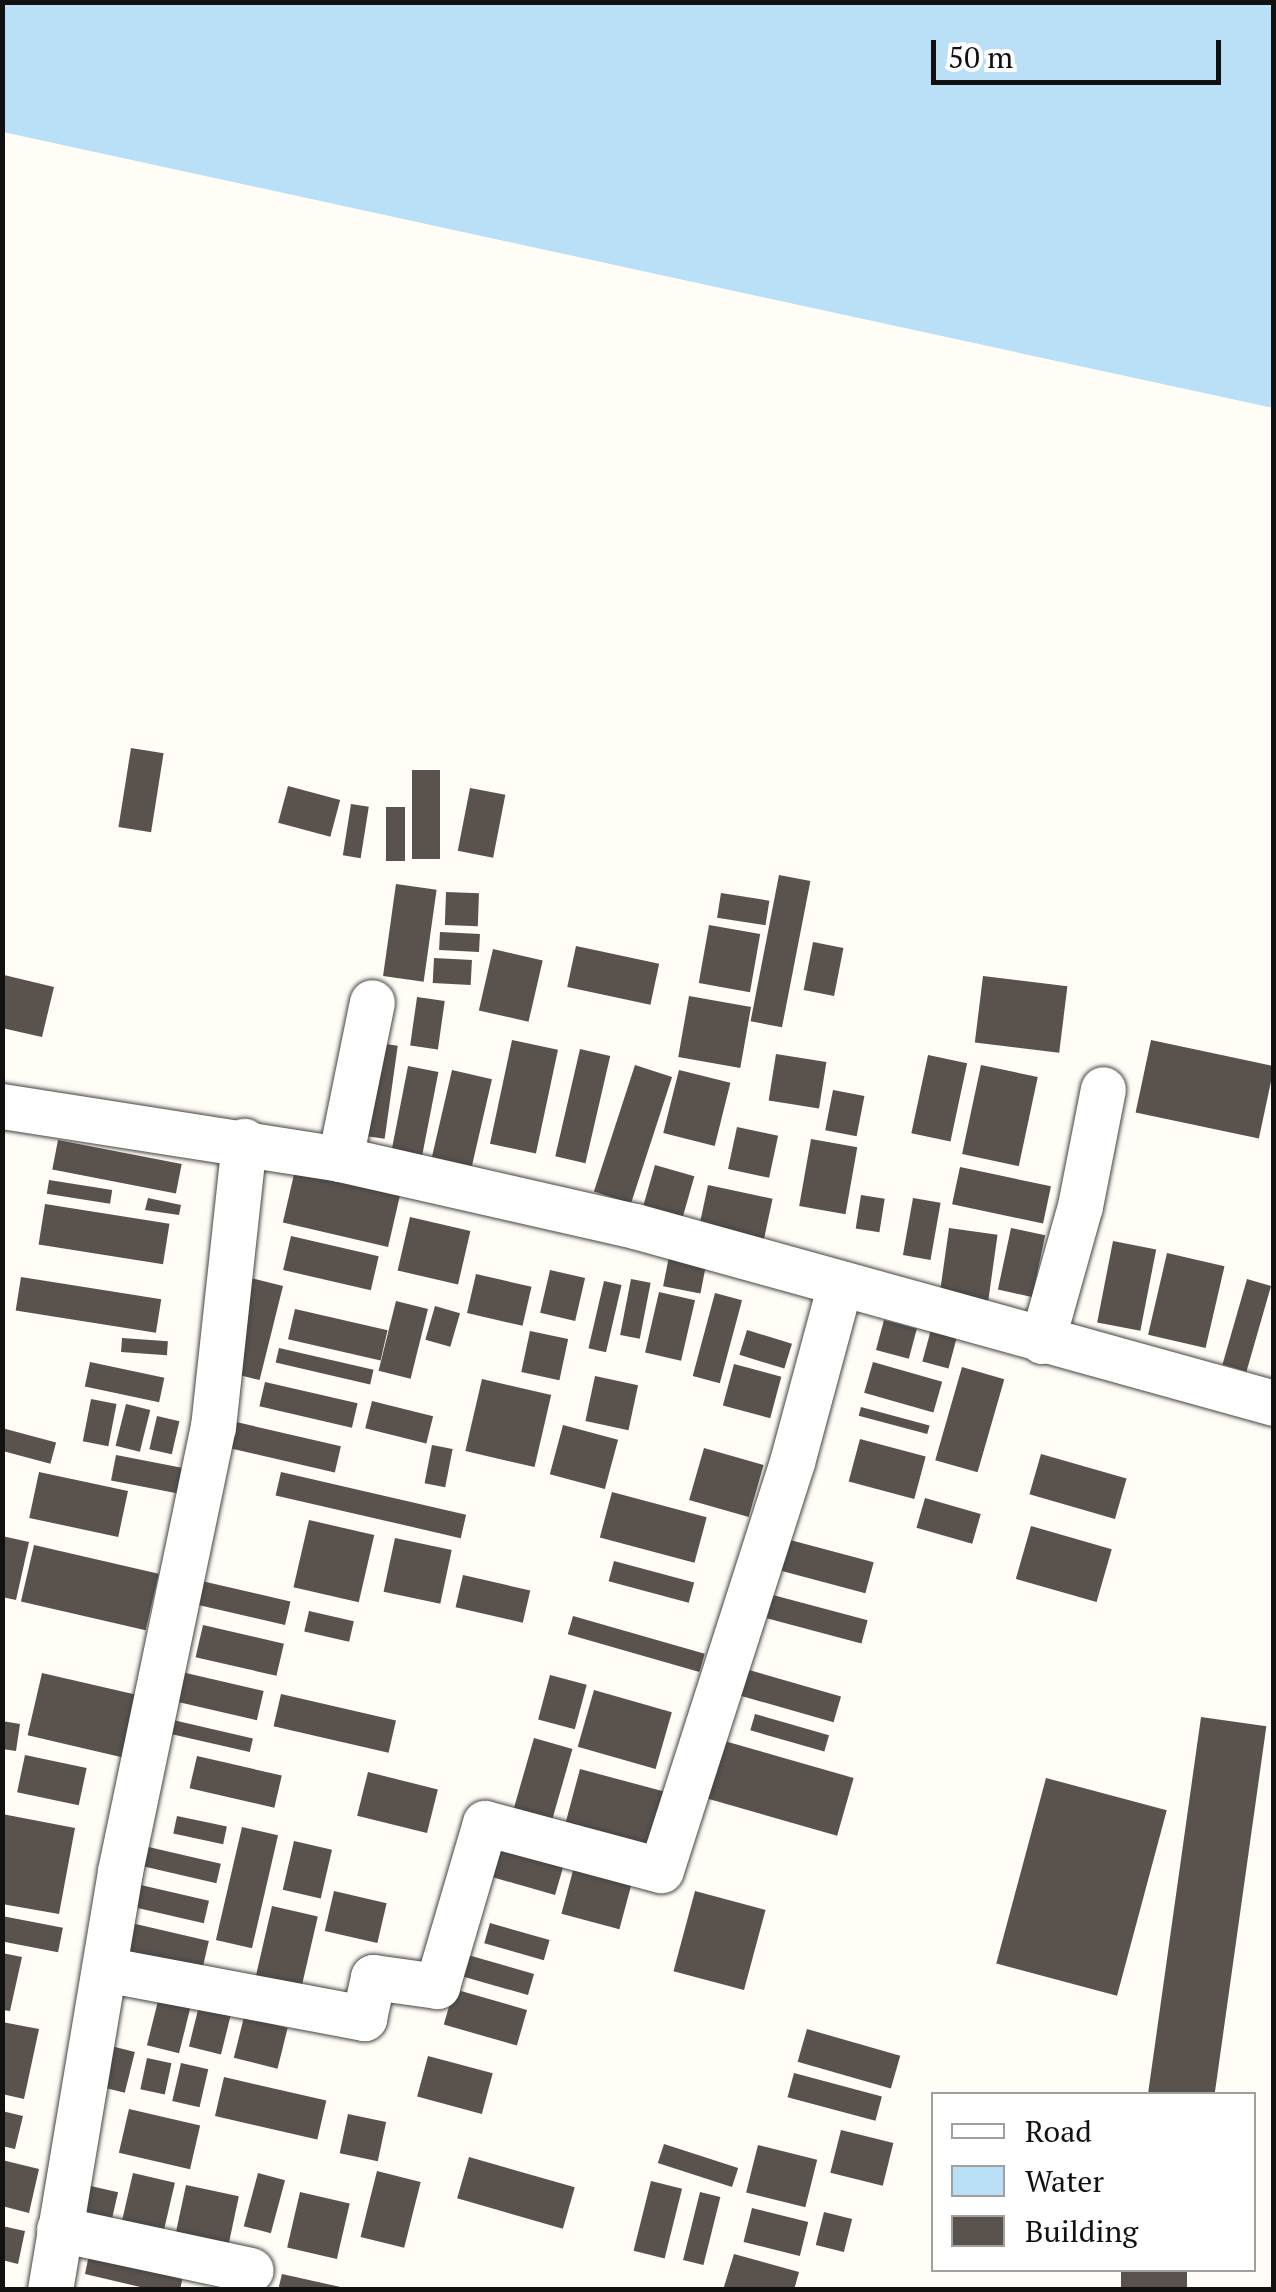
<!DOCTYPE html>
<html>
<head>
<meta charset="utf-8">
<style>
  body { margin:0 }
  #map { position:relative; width:1276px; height:2292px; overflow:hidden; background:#fffdf5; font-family:"PT Serif",serif }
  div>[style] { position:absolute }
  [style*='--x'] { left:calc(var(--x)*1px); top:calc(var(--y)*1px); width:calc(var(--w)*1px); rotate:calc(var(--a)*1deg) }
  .water>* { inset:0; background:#b9e0f7 }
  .building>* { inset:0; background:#5a524d; transform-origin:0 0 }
  .roads { filter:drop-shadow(0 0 2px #444) drop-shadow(0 0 2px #444) }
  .minor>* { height:45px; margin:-22.5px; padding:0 22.5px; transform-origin:22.5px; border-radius:22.5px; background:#fff }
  span { translate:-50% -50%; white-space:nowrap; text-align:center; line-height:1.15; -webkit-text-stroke:10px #fff; paint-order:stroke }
  .frame { position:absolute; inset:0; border:5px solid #111; pointer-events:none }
  .legend { position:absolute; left:931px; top:2092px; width:325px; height:180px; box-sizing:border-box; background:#fff; border:2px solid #a0a0a0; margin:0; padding:12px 18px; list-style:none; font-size:30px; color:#111 }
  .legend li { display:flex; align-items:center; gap:20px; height:50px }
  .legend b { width:50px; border:2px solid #a0a0a0 }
  .scale { position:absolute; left:931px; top:40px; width:290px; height:45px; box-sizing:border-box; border:5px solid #111; border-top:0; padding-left:12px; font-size:30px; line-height:35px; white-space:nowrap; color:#111; -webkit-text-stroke:8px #fff; paint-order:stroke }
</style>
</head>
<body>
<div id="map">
  <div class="water">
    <div style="clip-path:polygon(3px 2px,1273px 3px,1273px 408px,3px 132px)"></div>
  </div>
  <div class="building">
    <div style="left:131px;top:748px;width:33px;height:80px;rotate:9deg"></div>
    <div style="left:412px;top:770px;width:28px;height:89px"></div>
    <div style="left:288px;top:786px;width:54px;height:38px;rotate:15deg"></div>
    <div style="left:470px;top:788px;width:36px;height:64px;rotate:11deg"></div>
    <div style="left:351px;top:804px;width:18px;height:52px;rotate:9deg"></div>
    <div style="left:386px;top:807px;width:19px;height:54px"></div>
    <div style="left:779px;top:875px;width:32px;height:149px;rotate:11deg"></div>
    <div style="left:396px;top:884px;width:41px;height:93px;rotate:8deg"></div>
    <div style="left:446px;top:892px;width:33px;height:33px;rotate:2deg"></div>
    <div style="left:721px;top:893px;width:49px;height:25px;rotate:9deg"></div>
    <div style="left:709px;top:925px;width:52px;height:59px;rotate:10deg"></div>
    <div style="left:440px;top:932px;width:40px;height:18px;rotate:3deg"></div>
    <div style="left:813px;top:942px;width:31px;height:49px;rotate:11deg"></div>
    <div style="left:576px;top:946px;width:85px;height:42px;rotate:12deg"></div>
    <div style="left:493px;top:949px;width:51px;height:63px;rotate:13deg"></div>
    <div style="left:434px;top:958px;width:38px;height:25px;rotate:3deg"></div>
    <div style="clip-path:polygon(4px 975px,54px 987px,42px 1037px,2px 1028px)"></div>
    <div style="left:983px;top:976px;width:85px;height:67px;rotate:7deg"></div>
    <div style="left:689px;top:996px;width:63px;height:62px;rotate:10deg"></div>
    <div style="left:417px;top:997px;width:28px;height:49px;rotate:8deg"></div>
    <div style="left:512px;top:1040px;width:47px;height:106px;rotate:12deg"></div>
    <div style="left:1151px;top:1040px;width:126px;height:74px;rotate:12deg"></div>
    <div style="left:371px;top:1042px;width:27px;height:94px;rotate:8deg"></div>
    <div style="left:580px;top:1049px;width:31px;height:110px;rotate:13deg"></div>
    <div style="left:776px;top:1054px;width:51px;height:47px;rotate:9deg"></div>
    <div style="left:928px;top:1055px;width:40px;height:80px;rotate:12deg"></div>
    <div style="left:635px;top:1065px;width:39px;height:133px;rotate:18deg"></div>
    <div style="left:981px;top:1065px;width:58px;height:91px;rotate:12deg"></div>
    <div style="left:408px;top:1066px;width:31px;height:88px;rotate:11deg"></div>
    <div style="left:452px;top:1070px;width:41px;height:89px;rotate:13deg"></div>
    <div style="left:679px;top:1070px;width:53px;height:65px;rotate:14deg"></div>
    <div style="left:833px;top:1090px;width:32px;height:41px;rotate:11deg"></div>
    <div style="left:737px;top:1127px;width:42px;height:43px;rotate:12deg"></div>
    <div style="left:811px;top:1139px;width:47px;height:68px;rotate:10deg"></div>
    <div style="left:58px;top:1140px;width:126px;height:30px;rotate:11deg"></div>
    <div style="left:655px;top:1165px;width:41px;height:55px;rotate:16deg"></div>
    <div style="left:960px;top:1167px;width:93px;height:38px;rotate:12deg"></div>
    <div style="left:295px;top:1170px;width:108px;height:54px;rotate:13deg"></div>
    <div style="left:49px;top:1180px;width:64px;height:14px;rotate:9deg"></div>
    <div style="left:708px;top:1185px;width:66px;height:46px;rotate:12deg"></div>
    <div style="left:861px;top:1195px;width:24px;height:34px;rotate:9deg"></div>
    <div style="clip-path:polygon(148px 1198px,181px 1205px,179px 1215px,145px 1210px)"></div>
    <div style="left:913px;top:1198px;width:28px;height:58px;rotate:10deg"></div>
    <div style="left:45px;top:1204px;width:126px;height:41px;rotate:9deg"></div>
    <div style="left:410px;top:1217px;width:62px;height:55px;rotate:13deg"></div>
    <div style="left:949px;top:1228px;width:49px;height:66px;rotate:8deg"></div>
    <div style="left:1011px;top:1228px;width:35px;height:63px;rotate:12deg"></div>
    <div style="left:291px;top:1236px;width:90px;height:35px;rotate:13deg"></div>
    <div style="left:1113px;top:1241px;width:44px;height:83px;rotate:11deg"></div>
    <div style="left:670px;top:1251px;width:38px;height:36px;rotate:11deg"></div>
    <div style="left:1167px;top:1253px;width:59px;height:84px;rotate:13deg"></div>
    <div style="left:550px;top:1270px;width:36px;height:44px;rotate:13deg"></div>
    <div style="left:476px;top:1274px;width:57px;height:40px;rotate:13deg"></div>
    <div style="left:21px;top:1277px;width:142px;height:34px;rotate:9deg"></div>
    <div style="left:251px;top:1278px;width:33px;height:97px;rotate:14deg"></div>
    <div style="left:631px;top:1279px;width:20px;height:57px;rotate:11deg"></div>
    <div style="left:1247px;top:1279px;width:25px;height:89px;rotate:16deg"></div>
    <div style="left:604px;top:1281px;width:18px;height:69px;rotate:13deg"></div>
    <div style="left:659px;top:1292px;width:37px;height:62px;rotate:13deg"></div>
    <div style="left:715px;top:1293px;width:28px;height:86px;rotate:15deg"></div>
    <div style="left:396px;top:1301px;width:33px;height:72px;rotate:14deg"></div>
    <div style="left:435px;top:1306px;width:26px;height:35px;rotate:16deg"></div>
    <div style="left:295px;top:1309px;width:95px;height:31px;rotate:13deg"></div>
    <div style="left:884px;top:1320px;width:34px;height:31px;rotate:15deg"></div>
    <div style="left:933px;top:1322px;width:27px;height:41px;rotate:15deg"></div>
    <div style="left:747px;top:1330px;width:47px;height:26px;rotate:17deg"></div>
    <div style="left:530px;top:1331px;width:39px;height:42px;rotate:12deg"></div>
    <div style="left:122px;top:1338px;width:46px;height:14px;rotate:4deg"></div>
    <div style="left:279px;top:1348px;width:97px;height:15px;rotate:13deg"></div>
    <div style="left:90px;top:1362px;width:76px;height:25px;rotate:12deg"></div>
    <div style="left:873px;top:1362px;width:72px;height:32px;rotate:16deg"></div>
    <div style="left:734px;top:1364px;width:49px;height:43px;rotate:15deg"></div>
    <div style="left:962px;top:1367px;width:44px;height:97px;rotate:16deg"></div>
    <div style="left:595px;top:1376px;width:44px;height:46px;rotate:12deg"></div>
    <div style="left:482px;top:1379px;width:71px;height:74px;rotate:13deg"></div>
    <div style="left:265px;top:1382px;width:95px;height:25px;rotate:13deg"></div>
    <div style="left:91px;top:1399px;width:26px;height:43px;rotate:11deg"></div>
    <div style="left:372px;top:1401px;width:63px;height:28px;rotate:14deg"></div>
    <div style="left:126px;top:1404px;width:25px;height:43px;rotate:14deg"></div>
    <div style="left:861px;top:1407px;width:71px;height:9px;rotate:15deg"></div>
    <div style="left:157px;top:1416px;width:23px;height:34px;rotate:13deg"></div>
    <div style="left:223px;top:1419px;width:121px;height:27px;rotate:13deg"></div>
    <div style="left:563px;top:1425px;width:57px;height:51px;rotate:15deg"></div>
    <div style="left:2px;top:1428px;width:56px;height:22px;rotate:15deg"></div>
    <div style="left:860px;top:1439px;width:68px;height:44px;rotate:15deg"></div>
    <div style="left:432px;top:1445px;width:21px;height:39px;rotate:11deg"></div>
    <div style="left:704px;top:1448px;width:62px;height:54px;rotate:16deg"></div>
    <div style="left:1041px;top:1454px;width:89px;height:42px;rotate:16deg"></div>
    <div style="left:116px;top:1455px;width:67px;height:26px;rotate:11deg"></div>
    <div style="left:39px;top:1472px;width:91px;height:47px;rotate:12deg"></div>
    <div style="left:281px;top:1472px;width:190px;height:24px;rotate:13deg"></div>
    <div style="left:612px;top:1492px;width:98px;height:47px;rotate:15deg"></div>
    <div style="left:925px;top:1498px;width:58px;height:31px;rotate:16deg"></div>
    <div style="left:309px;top:1520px;width:67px;height:69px;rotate:13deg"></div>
    <div style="left:1031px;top:1526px;width:84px;height:55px;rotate:16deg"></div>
    <div style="clip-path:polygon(2px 1536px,29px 1542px,16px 1600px,2px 1597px)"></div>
    <div style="left:779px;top:1537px;width:98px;height:32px;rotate:15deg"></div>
    <div style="left:395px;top:1538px;width:58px;height:55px;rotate:12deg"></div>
    <div style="left:34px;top:1545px;width:128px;height:58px;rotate:13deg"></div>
    <div style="left:614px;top:1561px;width:83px;height:21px;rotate:15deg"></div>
    <div style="left:463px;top:1575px;width:69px;height:33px;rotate:13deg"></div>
    <div style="left:193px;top:1579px;width:100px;height:24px;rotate:13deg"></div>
    <div style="left:773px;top:1595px;width:98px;height:24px;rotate:15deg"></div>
    <div style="left:309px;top:1611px;width:46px;height:21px;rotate:13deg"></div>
    <div style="left:573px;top:1616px;width:137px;height:19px;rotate:16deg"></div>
    <div style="left:203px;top:1625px;width:83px;height:33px;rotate:13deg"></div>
    <div style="left:742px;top:1668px;width:103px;height:27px;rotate:16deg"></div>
    <div style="left:173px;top:1670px;width:93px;height:30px;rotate:13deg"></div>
    <div style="left:42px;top:1673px;width:99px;height:64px;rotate:13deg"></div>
    <div style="left:550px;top:1675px;width:38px;height:46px;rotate:15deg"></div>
    <div style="left:594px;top:1690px;width:81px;height:59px;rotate:16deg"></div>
    <div style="left:281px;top:1694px;width:118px;height:33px;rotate:13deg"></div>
    <div style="left:755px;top:1714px;width:77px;height:17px;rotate:16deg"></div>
    <div style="left:1201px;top:1717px;width:66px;height:381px;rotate:8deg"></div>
    <div style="left:173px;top:1720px;width:82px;height:14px;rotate:13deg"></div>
    <div style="clip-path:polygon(2px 1721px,20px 1724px,16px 1751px,2px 1749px)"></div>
    <div style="left:534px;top:1738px;width:40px;height:80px;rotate:16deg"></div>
    <div style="left:721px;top:1740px;width:138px;height:60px;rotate:16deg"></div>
    <div style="left:25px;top:1755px;width:63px;height:38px;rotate:12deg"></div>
    <div style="left:197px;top:1756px;width:87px;height:33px;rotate:13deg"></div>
    <div style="left:580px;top:1769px;width:87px;height:66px;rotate:15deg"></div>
    <div style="left:368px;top:1772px;width:72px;height:45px;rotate:14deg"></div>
    <div style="left:1046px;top:1778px;width:125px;height:192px;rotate:15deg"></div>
    <div style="clip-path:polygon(2px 1814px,75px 1828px,59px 1914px,2px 1904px)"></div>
    <div style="left:177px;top:1816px;width:51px;height:18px;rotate:12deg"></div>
    <div style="left:242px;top:1827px;width:37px;height:116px;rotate:13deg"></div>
    <div style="left:491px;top:1832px;width:79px;height:43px;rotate:16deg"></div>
    <div style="left:294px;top:1841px;width:39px;height:50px;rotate:13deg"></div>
    <div style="left:140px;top:1845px;width:83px;height:20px;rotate:13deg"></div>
    <div style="left:578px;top:1852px;width:60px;height:64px;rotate:15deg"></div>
    <div style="left:132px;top:1883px;width:79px;height:23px;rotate:13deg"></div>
    <div style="left:334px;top:1891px;width:54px;height:41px;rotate:13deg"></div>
    <div style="left:695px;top:1891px;width:73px;height:83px;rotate:15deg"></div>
    <div style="left:272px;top:1906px;width:47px;height:80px;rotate:13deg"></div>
    <div style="left:2px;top:1916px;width:62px;height:25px;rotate:11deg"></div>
    <div style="left:127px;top:1922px;width:84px;height:30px;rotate:13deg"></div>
    <div style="left:490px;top:1923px;width:62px;height:21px;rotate:16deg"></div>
    <div style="clip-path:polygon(2px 1953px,22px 1957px,10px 2011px,2px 2010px)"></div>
    <div style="left:461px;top:1953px;width:76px;height:22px;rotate:16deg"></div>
    <div style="left:161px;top:1989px;width:33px;height:58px;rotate:14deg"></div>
    <div style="left:454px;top:1989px;width:76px;height:37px;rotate:16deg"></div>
    <div style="left:202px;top:1994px;width:33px;height:54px;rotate:14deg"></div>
    <div style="left:244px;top:2017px;width:45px;height:42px;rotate:14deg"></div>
    <div style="clip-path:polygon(2px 2022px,39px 2029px,24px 2099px,2px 2094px)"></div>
    <div style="left:807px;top:2029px;width:97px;height:34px;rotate:16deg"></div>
    <div style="left:99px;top:2043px;width:37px;height:42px;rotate:14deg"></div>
    <div style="left:428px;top:2056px;width:67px;height:42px;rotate:15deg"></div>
    <div style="left:147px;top:2058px;width:25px;height:32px;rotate:12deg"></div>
    <div style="left:181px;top:2063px;width:28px;height:39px;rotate:13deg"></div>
    <div style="left:794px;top:2073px;width:91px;height:25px;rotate:15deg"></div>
    <div style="left:224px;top:2077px;width:105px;height:40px;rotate:13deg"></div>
    <div style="left:129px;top:2109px;width:73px;height:45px;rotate:13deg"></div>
    <div style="clip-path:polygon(2px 2111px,23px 2116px,15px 2149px,2px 2146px)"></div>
    <div style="left:348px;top:2114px;width:39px;height:40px;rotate:12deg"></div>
    <div style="left:841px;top:2130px;width:54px;height:44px;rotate:14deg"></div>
    <div style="left:664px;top:2144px;width:78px;height:20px;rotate:18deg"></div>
    <div style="left:758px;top:2145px;width:61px;height:49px;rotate:14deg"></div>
    <div style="left:469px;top:2157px;width:110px;height:43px;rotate:16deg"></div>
    <div style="clip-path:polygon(2px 2160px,39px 2169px,29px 2213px,2px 2206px)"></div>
    <div style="left:377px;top:2171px;width:45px;height:68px;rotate:14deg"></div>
    <div style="left:133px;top:2173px;width:43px;height:62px;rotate:13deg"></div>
    <div style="left:258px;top:2173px;width:28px;height:55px;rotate:15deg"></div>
    <div style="left:651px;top:2181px;width:32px;height:72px;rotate:14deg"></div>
    <div style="left:82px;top:2184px;width:37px;height:36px;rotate:13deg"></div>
    <div style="left:186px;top:2185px;width:54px;height:61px;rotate:12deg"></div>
    <div style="left:300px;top:2192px;width:51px;height:57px;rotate:13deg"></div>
    <div style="left:700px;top:2192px;width:21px;height:70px;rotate:14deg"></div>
    <div style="left:752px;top:2208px;width:58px;height:35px;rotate:14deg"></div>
    <div style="left:824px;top:2212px;width:29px;height:34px;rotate:14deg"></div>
    <div style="clip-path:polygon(2px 2226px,25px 2231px,18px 2264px,2px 2260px)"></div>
    <div style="clip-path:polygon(91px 2245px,185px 2267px,180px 2290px,153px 2290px,85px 2274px)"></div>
    <div style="clip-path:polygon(734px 2254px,799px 2272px,794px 2290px,723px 2290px)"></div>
    <div style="left:1121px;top:2270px;width:66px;height:20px"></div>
    <div style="clip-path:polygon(282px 2274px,345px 2288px,345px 2290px,278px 2290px)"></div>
  </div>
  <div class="roads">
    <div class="minor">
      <div style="--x:2;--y:1106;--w:342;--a:8.9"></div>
      <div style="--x:340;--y:1159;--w:303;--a:12.8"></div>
      <div style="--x:635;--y:1226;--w:663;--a:15.48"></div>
      <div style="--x:340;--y:1159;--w:160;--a:-78.5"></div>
      <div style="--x:1042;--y:1341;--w:140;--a:-74.3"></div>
      <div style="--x:1080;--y:1206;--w:119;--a:-78.9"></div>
      <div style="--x:104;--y:1969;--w:265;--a:10.7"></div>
      <div style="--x:364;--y:2018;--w:42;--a:-77.6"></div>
      <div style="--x:373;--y:1977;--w:65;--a:8"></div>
      <div style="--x:437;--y:1986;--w:170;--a:-73.6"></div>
      <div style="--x:485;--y:1823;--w:182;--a:15"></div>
      <div style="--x:661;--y:1870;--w:429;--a:-72.2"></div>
      <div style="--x:792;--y:1462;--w:184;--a:-74.9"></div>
      <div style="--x:59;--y:2229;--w:196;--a:12.1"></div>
      <div style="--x:50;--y:2290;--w:425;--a:-80.5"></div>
      <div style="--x:120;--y:1871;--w:454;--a:-78.2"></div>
      <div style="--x:213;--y:1427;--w:288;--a:-83.8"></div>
    </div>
  </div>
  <div class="frame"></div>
  <ul class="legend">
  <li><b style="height:12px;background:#fff"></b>Road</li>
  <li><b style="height:28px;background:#b9e0f7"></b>Water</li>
  <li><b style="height:28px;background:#5a524d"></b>Building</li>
  </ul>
  <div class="scale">50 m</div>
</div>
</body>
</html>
